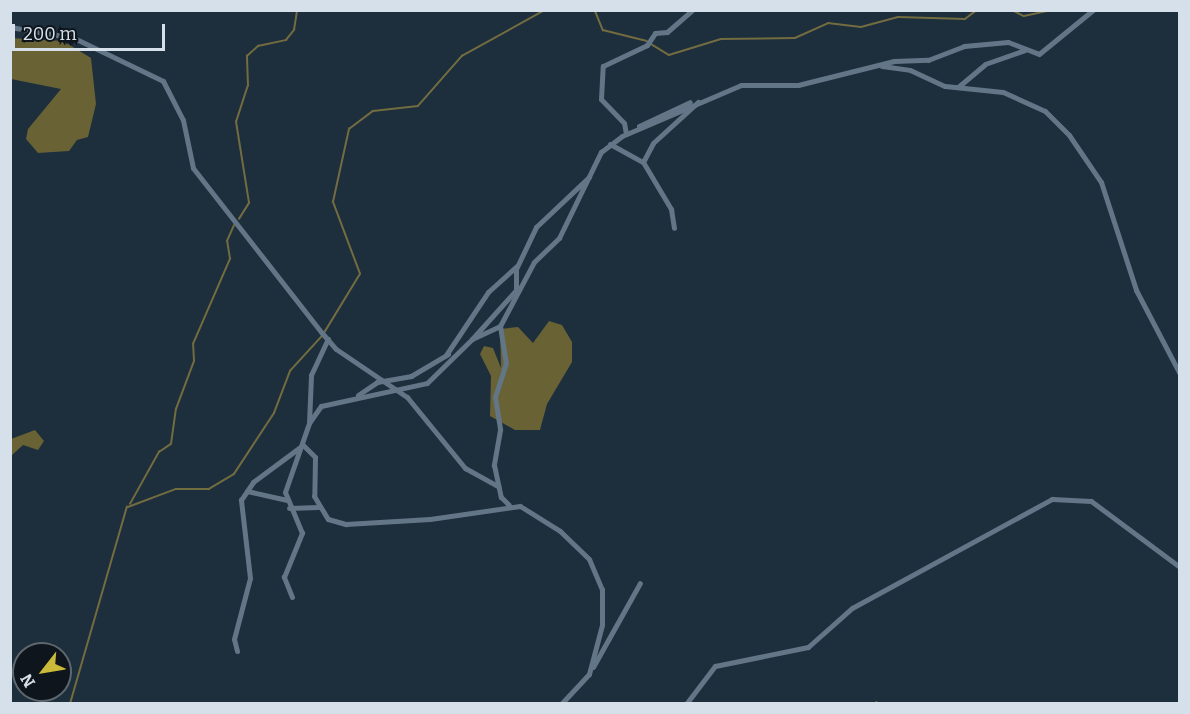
<!DOCTYPE html>
<html>
<head>
<meta charset="utf-8">
<style>
  body { margin:0 }
  #map { position:relative; width:1190px; height:714px; overflow:hidden; background:#1d2e3c; font-family:Bitter,serif }
  div>[style] { position:absolute }
  [style*='--x'] { left:calc(var(--x)*1px); top:calc(var(--y)*1px); width:calc(var(--w)*1px); rotate:calc(var(--a)*1deg) }
  .forest>* { inset:0; background:#686235 }
  .stream>* { height:1.5px; margin:-0.75px; padding:0 0.75px; transform-origin:0.75px; border-radius:0.75px; background:#726c40 }
  .minor>* { height:5px; margin:-2.5px; padding:0 2.5px; transform-origin:2.5px; border-radius:2.5px; background:#637687 }
  span { translate:-50% -50%; white-space:nowrap; text-align:center; line-height:1.15; -webkit-text-stroke:4.5px #0e151c; paint-order:stroke }
  .frame { position:absolute; inset:0; border:12px solid #d6e0ea; pointer-events:none }
  .north { position:absolute; left:12px; top:642px; width:60px; height:60px; box-sizing:border-box; background:#0e151c; border:2px solid #5e666e; border-radius:50%; rotate:239deg; font-size:16px; font-weight:700; line-height:24px; text-align:center; color:#d6e0ea }
  .north::after { content:''; display:block; margin:auto; width:21px; height:27px; background:#cbba39; clip-path:polygon(50% 0,100% 100%,50% 72%,0 100%) }
  .scale { position:absolute; left:12px; top:24px; width:153px; height:27px; box-sizing:border-box; border:3px solid #d6e0ea; border-top:0; padding-left:8px; font-size:18px; line-height:21px; white-space:nowrap; color:#d6e0ea; -webkit-text-stroke:4px #0e151c; paint-order:stroke }
</style>
</head>
<body>
<div id="map">
  <div class="forest">
    <div style="clip-path:polygon(10px 38px,63px 41px,91px 58px,96px 104px,88px 137px,77px 140px,69px 151px,38px 153px,26px 139px,28px 129px,61px 89px,11px 79px)"></div>
    <div style="clip-path:polygon(549px 321px,562px 325px,572px 342px,572px 362px,547px 404px,540px 430px,515px 430px,490px 416px,491px 376px,480px 354px,484px 346px,493px 348px,501px 368px,500px 329px,518px 327px,533px 343px)"></div>
    <div style="clip-path:polygon(35px 430px,44px 441px,38px 450px,23px 445px,11px 456px,11px 439px)"></div>
  </div>
  <div class="stream">
    <div style="--x:595;--y:10;--w:22;--a:68"></div>
    <div style="--x:603;--y:30;--w:45;--a:14"></div>
    <div style="--x:1012;--y:10;--w:13;--a:27"></div>
    <div style="--x:1024;--y:16;--w:29;--a:-12"></div>
    <div style="--x:651;--y:44;--w:21;--a:31"></div>
    <div style="--x:669;--y:55;--w:54;--a:-17.1"></div>
    <div style="--x:721;--y:39;--w:74;--a:-0.8"></div>
    <div style="--x:795;--y:38;--w:36;--a:-24"></div>
    <div style="--x:828;--y:23;--w:33;--a:7"></div>
    <div style="--x:861;--y:27;--w:38;--a:-15"></div>
    <div style="--x:898;--y:17;--w:67;--a:1.7"></div>
    <div style="--x:965;--y:19;--w:15;--a:-37"></div>
    <div style="--x:239;--y:219;--w:19;--a:-58"></div>
    <div style="--x:249;--y:203;--w:82;--a:-99.1"></div>
    <div style="--x:236;--y:122;--w:38;--a:-72"></div>
    <div style="--x:248;--y:86;--w:30;--a:-92"></div>
    <div style="--x:247;--y:56;--w:15;--a:-42"></div>
    <div style="--x:258;--y:46;--w:29;--a:-12"></div>
    <div style="--x:286;--y:40;--w:13;--a:-51"></div>
    <div style="--x:294;--y:30;--w:20;--a:-81"></div>
    <div style="--x:324;--y:333;--w:69;--a:-58.6"></div>
    <div style="--x:360;--y:274;--w:77;--a:-110.6"></div>
    <div style="--x:333;--y:202;--w:75;--a:-77.6"></div>
    <div style="--x:349;--y:129;--w:30;--a:-37"></div>
    <div style="--x:373;--y:111;--w:45;--a:-6.3"></div>
    <div style="--x:418;--y:106;--w:67;--a:-48.7"></div>
    <div style="--x:462;--y:56;--w:95;--a:-29"></div>
    <div style="--x:130;--y:504;--w:60;--a:-60.9"></div>
    <div style="--x:159;--y:452;--w:14;--a:-34"></div>
    <div style="--x:171;--y:444;--w:35;--a:-82"></div>
    <div style="--x:176;--y:409;--w:51;--a:-69.4"></div>
    <div style="--x:194;--y:361;--w:17;--a:-93"></div>
    <div style="--x:193;--y:344;--w:93;--a:-66.5"></div>
    <div style="--x:230;--y:259;--w:18;--a:-99"></div>
    <div style="--x:227;--y:241;--w:17;--a:-66"></div>
    <div style="--x:128;--y:507;--w:51;--a:-20.6"></div>
    <div style="--x:176;--y:489;--w:33;--a:0"></div>
    <div style="--x:209;--y:489;--w:29;--a:-31"></div>
    <div style="--x:234;--y:474;--w:73;--a:-56.7"></div>
    <div style="--x:274;--y:413;--w:45;--a:-69.1"></div>
    <div style="--x:290;--y:371;--w:46;--a:-47.6"></div>
    <div style="--x:877;--y:702;--w:2;--a:90"></div>
    <div style="--x:70;--y:704;--w:205;--a:-73.9"></div>
  </div>
  <div class="minor">
    <div style="--x:10;--y:27;--w:65;--a:9.8"></div>
    <div style="--x:74;--y:38;--w:99;--a:25.8"></div>
    <div style="--x:163;--y:81;--w:44;--a:62.9"></div>
    <div style="--x:183;--y:120;--w:49;--a:78.2"></div>
    <div style="--x:193;--y:168;--w:209;--a:52"></div>
    <div style="--x:322;--y:333;--w:21;--a:49"></div>
    <div style="--x:336;--y:349;--w:86;--a:34.1"></div>
    <div style="--x:407;--y:397;--w:92;--a:50.8"></div>
    <div style="--x:465;--y:468;--w:38;--a:29"></div>
    <div style="--x:882;--y:66;--w:28;--a:8"></div>
    <div style="--x:910;--y:70;--w:38;--a:25"></div>
    <div style="--x:945;--y:86;--w:58;--a:5.9"></div>
    <div style="--x:1003;--y:92;--w:46;--a:24.3"></div>
    <div style="--x:1045;--y:111;--w:34;--a:45"></div>
    <div style="--x:1069;--y:135;--w:57;--a:55.8"></div>
    <div style="--x:1101;--y:182;--w:114;--a:72"></div>
    <div style="--x:1136;--y:290;--w:95;--a:62.4"></div>
    <div style="--x:958;--y:87;--w:35;--a:-40"></div>
    <div style="--x:985;--y:64;--w:42;--a:-19.3"></div>
    <div style="--x:639;--y:126;--w:56;--a:-25.2"></div>
    <div style="--x:626;--y:134;--w:11;--a:-100"></div>
    <div style="--x:624;--y:123;--w:33;--a:-134"></div>
    <div style="--x:601;--y:99;--w:33;--a:-87"></div>
    <div style="--x:603;--y:66;--w:49;--a:-25.5"></div>
    <div style="--x:647;--y:45;--w:14;--a:-56"></div>
    <div style="--x:655;--y:33;--w:12;--a:-5"></div>
    <div style="--x:667;--y:32;--w:33;--a:-41"></div>
    <div style="--x:610;--y:144;--w:38;--a:29"></div>
    <div style="--x:643;--y:162;--w:55;--a:59.2"></div>
    <div style="--x:671;--y:209;--w:19;--a:81"></div>
    <div style="--x:643;--y:162;--w:21;--a:-62"></div>
    <div style="--x:653;--y:143;--w:61;--a:-42.3"></div>
    <div style="--x:516;--y:290;--w:21;--a:-90"></div>
    <div style="--x:516;--y:269;--w:47;--a:-64.5"></div>
    <div style="--x:536;--y:227;--w:73;--a:-43.3"></div>
    <div style="--x:500;--y:326;--w:37;--a:81"></div>
    <div style="--x:506;--y:363;--w:36;--a:108"></div>
    <div style="--x:495;--y:397;--w:33;--a:81"></div>
    <div style="--x:500;--y:430;--w:36;--a:100"></div>
    <div style="--x:494;--y:465;--w:33;--a:78"></div>
    <div style="--x:501;--y:497;--w:11;--a:45"></div>
    <div style="--x:472;--y:339;--w:67;--a:-48"></div>
    <div style="--x:446;--y:355;--w:76;--a:-56.3"></div>
    <div style="--x:488;--y:292;--w:39;--a:-42"></div>
    <div style="--x:358;--y:395;--w:23;--a:-34"></div>
    <div style="--x:377;--y:382;--w:35;--a:-10"></div>
    <div style="--x:411;--y:376;--w:43;--a:-30.7"></div>
    <div style="--x:309;--y:423;--w:21;--a:-55"></div>
    <div style="--x:321;--y:406;--w:108;--a:-12.2"></div>
    <div style="--x:427;--y:383;--w:63;--a:-44.4"></div>
    <div style="--x:472;--y:339;--w:31;--a:-25"></div>
    <div style="--x:500;--y:326;--w:72;--a:-62"></div>
    <div style="--x:534;--y:262;--w:35;--a:-44"></div>
    <div style="--x:559;--y:238;--w:96;--a:-64"></div>
    <div style="--x:601;--y:152;--w:26;--a:-37"></div>
    <div style="--x:622;--y:136;--w:129;--a:-23.2"></div>
    <div style="--x:741;--y:85;--w:57;--a:0"></div>
    <div style="--x:798;--y:85;--w:99;--a:-14"></div>
    <div style="--x:894;--y:61;--w:34;--a:-2"></div>
    <div style="--x:928;--y:60;--w:39;--a:-21"></div>
    <div style="--x:964;--y:46;--w:44;--a:-5.2"></div>
    <div style="--x:1008;--y:42;--w:33;--a:21"></div>
    <div style="--x:1039;--y:54;--w:70;--a:-39.2"></div>
    <div style="--x:247;--y:491;--w:41;--a:12.7"></div>
    <div style="--x:289;--y:508;--w:29;--a:-2"></div>
    <div style="--x:292;--y:597;--w:22;--a:-112"></div>
    <div style="--x:284;--y:577;--w:48;--a:-67.8"></div>
    <div style="--x:302;--y:533;--w:44;--a:-112.5"></div>
    <div style="--x:285;--y:492;--w:73;--a:-70.8"></div>
    <div style="--x:309;--y:423;--w:48;--a:-87.6"></div>
    <div style="--x:311;--y:375;--w:40;--a:-65"></div>
    <div style="--x:237;--y:651;--w:12;--a:-104"></div>
    <div style="--x:234;--y:639;--w:63;--a:-75.3"></div>
    <div style="--x:250;--y:578;--w:79;--a:-96.6"></div>
    <div style="--x:241;--y:500;--w:22;--a:-56"></div>
    <div style="--x:253;--y:482;--w:62;--a:-36.5"></div>
    <div style="--x:303;--y:445;--w:17;--a:45"></div>
    <div style="--x:315;--y:457;--w:39;--a:91"></div>
    <div style="--x:314;--y:496;--w:27;--a:59"></div>
    <div style="--x:328;--y:519;--w:19;--a:16"></div>
    <div style="--x:346;--y:524;--w:84;--a:-3.4"></div>
    <div style="--x:430;--y:519;--w:91;--a:-8.2"></div>
    <div style="--x:520;--y:506;--w:47;--a:32"></div>
    <div style="--x:560;--y:531;--w:40;--a:44"></div>
    <div style="--x:589;--y:559;--w:33;--a:67"></div>
    <div style="--x:602;--y:589;--w:36;--a:90"></div>
    <div style="--x:602;--y:625;--w:51;--a:104.9"></div>
    <div style="--x:589;--y:674;--w:41;--a:133"></div>
    <div style="--x:593;--y:667;--w:96;--a:-60.8"></div>
    <div style="--x:686;--y:704;--w:48;--a:-52.7"></div>
    <div style="--x:715;--y:666;--w:95;--a:-11.5"></div>
    <div style="--x:808;--y:647;--w:59;--a:-41.6"></div>
    <div style="--x:852;--y:608;--w:228;--a:-28.6"></div>
    <div style="--x:1052;--y:499;--w:39;--a:3"></div>
    <div style="--x:1091;--y:501;--w:111;--a:36.6"></div>
  </div>
  <div class="frame"></div>
  <div class="north">N</div>
  <div class="scale">200 m</div>
</div>
</body>
</html>
